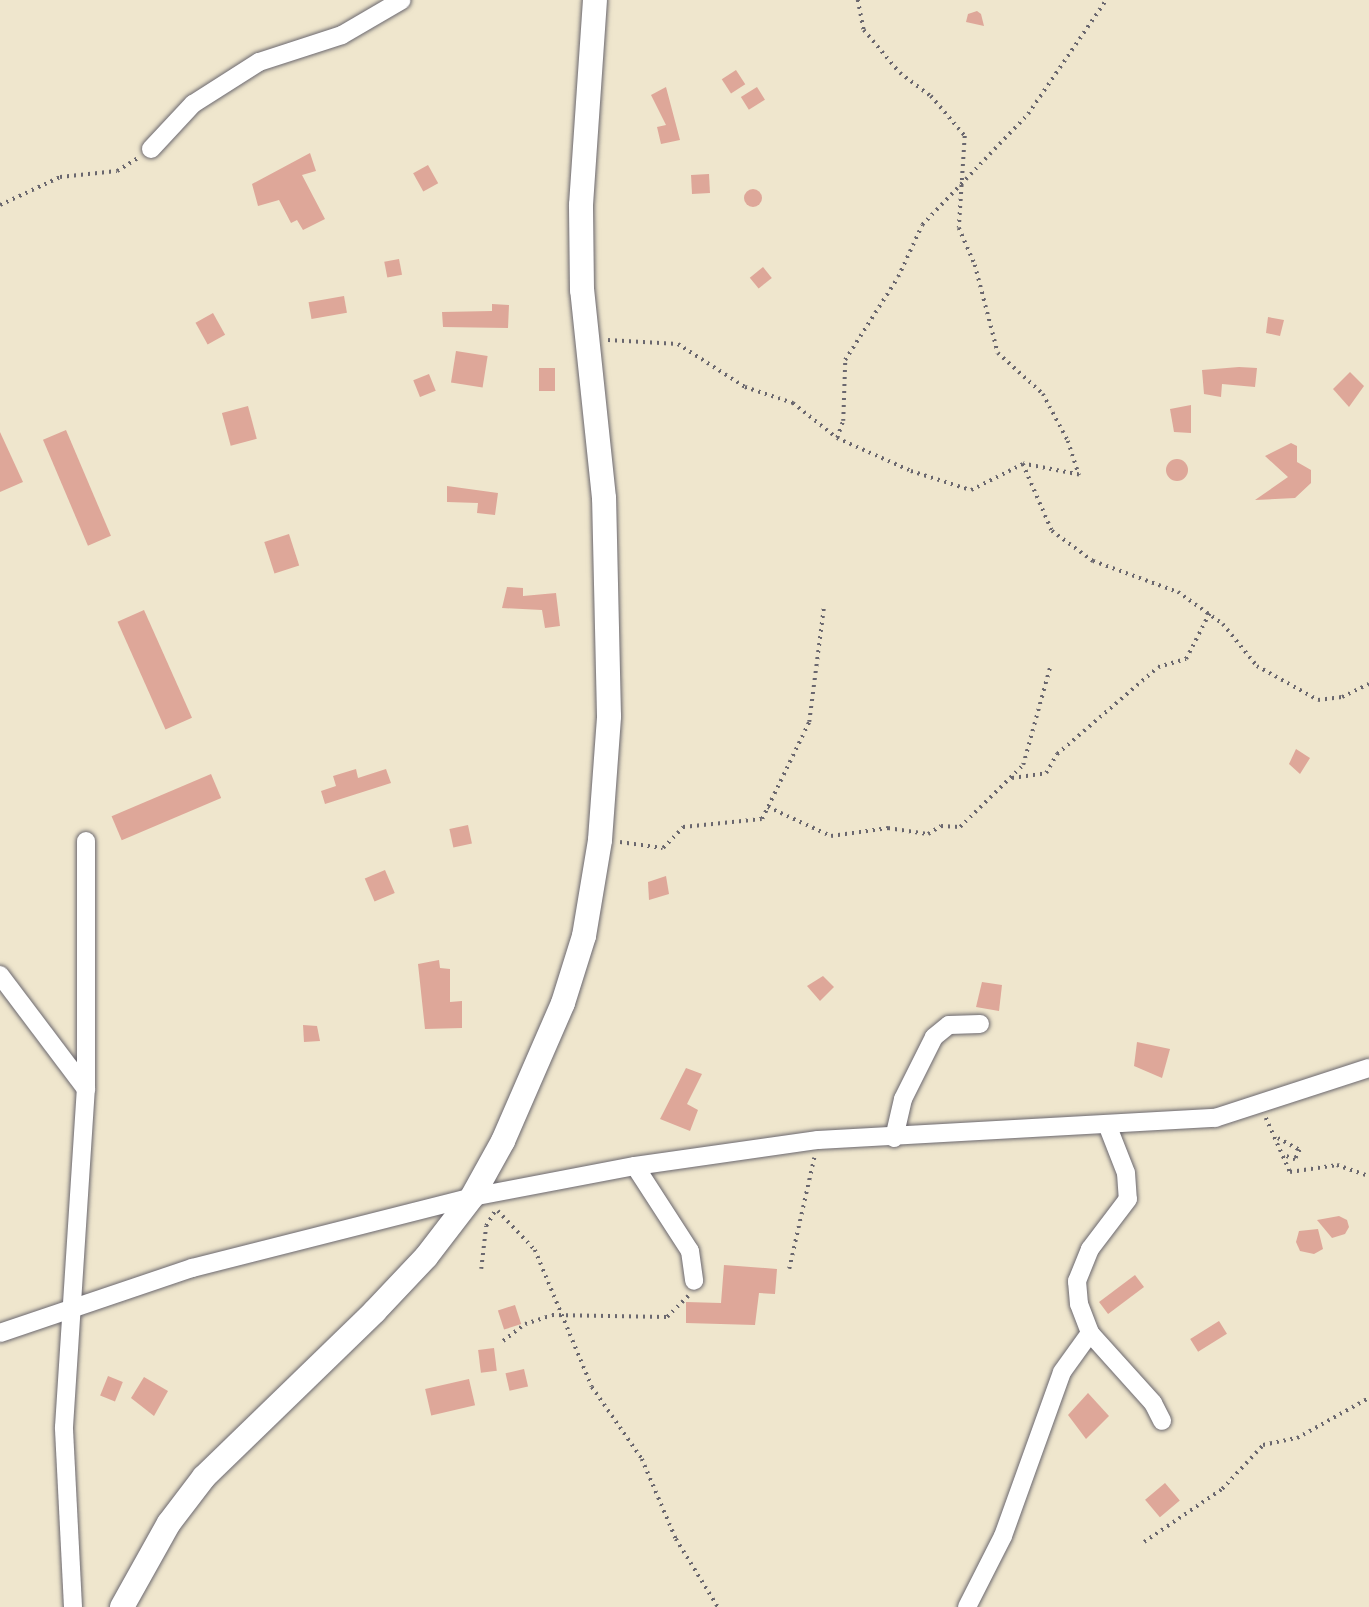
<!DOCTYPE html>
<html>
<head>
<meta charset="utf-8">
<style>
  body { margin:0 }
  #map { position:relative; width:1369px; height:1607px; overflow:hidden; background:#efe6cd; font-family:"Playpen Sans",sans-serif }
  div>[style] { position:absolute }
  [style*='--x'] { left:calc(var(--x)*1px); top:calc(var(--y)*1px); width:calc(var(--w)*1px); rotate:calc(var(--a)*1deg) }
  .building>* { inset:0; background:#dea799; transform-origin:0 0 }
  .round { border-radius:50% }
  .path>* { height:3.5px; margin-top:-1.75px; transform-origin:0; background:repeating-linear-gradient(90deg,#6a676e 0 2px,transparent 0 7px) }
  .roads { filter:drop-shadow(0 0 2px #6a676e) drop-shadow(0 0 2px #6a676e) }
  .street>* { height:18px; margin:-9px; padding:0 9px; transform-origin:9px; border-radius:9px; background:#fff }
  .secondary>* { height:24px; margin:-12px; padding:0 12px; transform-origin:12px; border-radius:12px; background:#fff }
  span { translate:-50% -50%; white-space:nowrap; text-align:center; line-height:1.15; -webkit-text-stroke:5px #f6f6f2; paint-order:stroke }
</style>
</head>
<body>
<div id="map">
  <div class="building">
    <div style="clip-path:polygon(977px 11px,981px 14px,984px 26px,966px 22px,968px 14px)"></div>
    <div style="left:736px;top:70px;width:17px;height:17px;rotate:57deg"></div>
    <div style="clip-path:polygon(666px 87px,680px 140px,661px 144px,657px 127px,666px 125px,651px 95px)"></div>
    <div style="left:757px;top:87px;width:15px;height:19px;rotate:58deg"></div>
    <div style="clip-path:polygon(310px 153px,316px 171px,302px 175px,325px 219px,303px 230px,297px 220px,291px 223px,279px 200px,258px 206px,252px 184px)"></div>
    <div style="left:428px;top:165px;width:21px;height:17px;rotate:61deg"></div>
    <div style="left:709px;top:174px;width:19px;height:18px;rotate:87deg"></div>
    <div class="round" style="left:744px;top:189px;width:18px;height:18px"></div>
    <div style="left:399px;top:259px;width:16px;height:15px;rotate:79deg"></div>
    <div style="left:763px;top:267px;width:14px;height:17px;rotate:51deg"></div>
    <div style="left:344px;top:296px;width:17px;height:36px;rotate:80deg"></div>
    <div style="clip-path:polygon(492px 304px,509px 305px,508px 328px,443px 327px,442px 312px,492px 311px)"></div>
    <div style="left:213px;top:313px;width:25px;height:20px;rotate:61deg"></div>
    <div style="clip-path:polygon(1268px 317px,1284px 320px,1280px 336px,1266px 333px)"></div>
    <div style="left:456px;top:351px;width:32px;height:32px;rotate:9deg"></div>
    <div style="clip-path:polygon(1239px 367px,1257px 368px,1255px 387px,1222px 384px,1221px 397px,1204px 394px,1202px 370px)"></div>
    <div style="left:555px;top:368px;width:23px;height:16px;rotate:90deg"></div>
    <div style="clip-path:polygon(1350px 372px,1364px 386px,1349px 407px,1333px 389px)"></div>
    <div style="left:429px;top:374px;width:18px;height:17px;rotate:68deg"></div>
    <div style="clip-path:polygon(1191px 405px,1191px 433px,1174px 432px,1170px 409px)"></div>
    <div style="left:248px;top:406px;width:34px;height:27px;rotate:75deg"></div>
    <div style="left:66px;top:430px;width:115px;height:25px;rotate:67deg"></div>
    <div style="clip-path:polygon(0 432px,23px 482px,0 492px)"></div>
    <div style="clip-path:polygon(1291px 443px,1297px 446px,1297px 462px,1311px 470px,1311px 483px,1295px 498px,1255px 500px,1288px 477px,1265px 456px)"></div>
    <div class="round" style="left:1166px;top:459px;width:22px;height:22px"></div>
    <div style="clip-path:polygon(447px 486px,498px 493px,495px 515px,477px 513px,478px 503px,447px 502px)"></div>
    <div style="left:289px;top:534px;width:33px;height:26px;rotate:72deg"></div>
    <div style="clip-path:polygon(507px 587px,523px 588px,523px 596px,556px 593px,560px 626px,545px 628px,542px 610px,502px 608px)"></div>
    <div style="left:144px;top:610px;width:118px;height:29px;rotate:66deg"></div>
    <div style="clip-path:polygon(1296px 749px,1310px 758px,1300px 774px,1289px 764px)"></div>
    <div style="clip-path:polygon(356px 769px,358px 778px,386px 769px,391px 783px,325px 804px,321px 791px,336px 786px,333px 776px)"></div>
    <div style="left:211px;top:774px;width:26px;height:108px;rotate:67deg"></div>
    <div style="left:468px;top:825px;width:19px;height:19px;rotate:78deg"></div>
    <div style="left:385px;top:870px;width:25px;height:22px;rotate:67deg"></div>
    <div style="clip-path:polygon(666px 876px,669px 894px,649px 900px,648px 882px)"></div>
    <div style="clip-path:polygon(439px 960px,440px 968px,450px 969px,450px 1002px,462px 1001px,462px 1028px,425px 1029px,418px 964px)"></div>
    <div style="clip-path:polygon(823px 976px,834px 987px,820px 1001px,807px 986px)"></div>
    <div style="clip-path:polygon(982px 982px,1002px 985px,999px 1011px,976px 1007px)"></div>
    <div style="clip-path:polygon(303px 1025px,317px 1026px,320px 1041px,304px 1042px)"></div>
    <div style="clip-path:polygon(1137px 1042px,1170px 1049px,1162px 1078px,1134px 1066px)"></div>
    <div style="clip-path:polygon(686px 1068px,702px 1074px,687px 1104px,698px 1110px,690px 1131px,660px 1119px)"></div>
    <div style="clip-path:polygon(1339px 1216px,1347px 1220px,1349px 1227px,1345px 1234px,1332px 1238px,1317px 1220px)"></div>
    <div style="clip-path:polygon(1318px 1229px,1323px 1249px,1314px 1254px,1300px 1251px,1296px 1242px,1299px 1231px)"></div>
    <div style="clip-path:polygon(724px 1265px,777px 1269px,775px 1294px,759px 1293px,755px 1325px,686px 1323px,686px 1302px,721px 1303px)"></div>
    <div style="left:1135px;top:1275px;width:15px;height:45px;rotate:53deg"></div>
    <div style="left:515px;top:1305px;width:20px;height:18px;rotate:72deg"></div>
    <div style="left:1219px;top:1321px;width:15px;height:34px;rotate:58deg"></div>
    <div style="left:494px;top:1348px;width:23px;height:16px;rotate:83deg"></div>
    <div style="left:524px;top:1369px;width:18px;height:19px;rotate:77deg"></div>
    <div style="left:108px;top:1376px;width:16px;height:21px;rotate:22deg"></div>
    <div style="clip-path:polygon(144px 1377px,168px 1391px,154px 1416px,131px 1398px)"></div>
    <div style="left:469px;top:1379px;width:27px;height:45px;rotate:77deg"></div>
    <div style="clip-path:polygon(1088px 1393px,1109px 1416px,1086px 1439px,1068px 1415px)"></div>
    <div style="left:1165px;top:1483px;width:23px;height:26px;rotate:50deg"></div>
  </div>
  <div class="path">
    <div style="--x:858;--y:0;--w:31;--a:79"></div>
    <div style="--x:864;--y:30;--w:56;--a:50.1"></div>
    <div style="--x:900;--y:73;--w:39;--a:37"></div>
    <div style="--x:931;--y:96;--w:52;--a:49.6"></div>
    <div style="--x:965;--y:136;--w:92;--a:93.7"></div>
    <div style="--x:959;--y:228;--w:40;--a:66.6"></div>
    <div style="--x:975;--y:265;--w:91;--a:75.4"></div>
    <div style="--x:998;--y:353;--w:61;--a:42.3"></div>
    <div style="--x:1043;--y:394;--w:53;--a:62"></div>
    <div style="--x:1068;--y:441;--w:36;--a:72"></div>
    <div style="--x:1079;--y:475;--w:57;--a:-168.9"></div>
    <div style="--x:0;--y:205;--w:66;--a:-25"></div>
    <div style="--x:60;--y:177;--w:57;--a:-6"></div>
    <div style="--x:117;--y:171;--w:25;--a:-32"></div>
    <div style="--x:608;--y:340;--w:70;--a:3.3"></div>
    <div style="--x:678;--y:344;--w:80;--a:32.7"></div>
    <div style="--x:745;--y:387;--w:51;--a:18.4"></div>
    <div style="--x:793;--y:403;--w:56;--a:38.5"></div>
    <div style="--x:837;--y:438;--w:18;--a:-71"></div>
    <div style="--x:843;--y:421;--w:61;--a:-88.1"></div>
    <div style="--x:845;--y:360;--w:98;--a:-57.4"></div>
    <div style="--x:898;--y:277;--w:57;--a:-65.2"></div>
    <div style="--x:922;--y:225;--w:153;--a:-46.3"></div>
    <div style="--x:1028;--y:114;--w:138;--a:-55.6"></div>
    <div style="--x:837;--y:438;--w:81;--a:24"></div>
    <div style="--x:911;--y:471;--w:63;--a:17.6"></div>
    <div style="--x:971;--y:490;--w:58;--a:-26.6"></div>
    <div style="--x:1023;--y:464;--w:73;--a:66.6"></div>
    <div style="--x:1052;--y:531;--w:51;--a:36.2"></div>
    <div style="--x:1093;--y:561;--w:90;--a:20"></div>
    <div style="--x:1178;--y:592;--w:55;--a:35.4"></div>
    <div style="--x:1223;--y:624;--w:54;--a:51"></div>
    <div style="--x:1257;--y:666;--w:70;--a:29.1"></div>
    <div style="--x:1318;--y:700;--w:24;--a:-7"></div>
    <div style="--x:1342;--y:697;--w:30;--a:-26"></div>
    <div style="--x:1012;--y:778;--w:34;--a:-8"></div>
    <div style="--x:1046;--y:773;--w:22;--a:-60"></div>
    <div style="--x:1057;--y:754;--w:133;--a:-40.7"></div>
    <div style="--x:1158;--y:667;--w:29;--a:-16"></div>
    <div style="--x:1186;--y:659;--w:51;--a:-62.9"></div>
    <div style="--x:768;--y:807;--w:69;--a:24.7"></div>
    <div style="--x:831;--y:836;--w:58;--a:-8"></div>
    <div style="--x:888;--y:828;--w:40;--a:8.5"></div>
    <div style="--x:928;--y:834;--w:15;--a:-32"></div>
    <div style="--x:941;--y:826;--w:19;--a:3"></div>
    <div style="--x:960;--y:827;--w:88;--a:-44.5"></div>
    <div style="--x:1023;--y:765;--w:102;--a:-74.6"></div>
    <div style="--x:620;--y:842;--w:43;--a:7.9"></div>
    <div style="--x:663;--y:848;--w:29;--a:-46"></div>
    <div style="--x:683;--y:827;--w:79;--a:-5.8"></div>
    <div style="--x:762;--y:819;--w:108;--a:-64.1"></div>
    <div style="--x:809;--y:722;--w:118;--a:-82.7"></div>
    <div style="--x:1266;--y:1118;--w:59;--a:66"></div>
    <div style="--x:1290;--y:1172;--w:48;--a:-8.5"></div>
    <div style="--x:1337;--y:1165;--w:34;--a:19"></div>
    <div style="--x:1278;--y:1138;--w:25;--a:29"></div>
    <div style="--x:1300;--y:1150;--w:11;--a:117"></div>
    <div style="--x:1295;--y:1160;--w:11;--a:-158"></div>
    <div style="--x:498;--y:1211;--w:54;--a:46.5"></div>
    <div style="--x:535;--y:1250;--w:148;--a:67.4"></div>
    <div style="--x:592;--y:1387;--w:88;--a:55.2"></div>
    <div style="--x:642;--y:1459;--w:87;--a:67"></div>
    <div style="--x:676;--y:1539;--w:80;--a:58.3"></div>
    <div style="--x:481;--y:1269;--w:43;--a:-83.4"></div>
    <div style="--x:486;--y:1226;--w:17;--a:-59"></div>
    <div style="--x:789;--y:1269;--w:114;--a:-77.3"></div>
    <div style="--x:503;--y:1341;--w:28;--a:-38"></div>
    <div style="--x:525;--y:1324;--w:28;--a:-18"></div>
    <div style="--x:552;--y:1315;--w:115;--a:1"></div>
    <div style="--x:667;--y:1317;--w:30;--a:-45"></div>
    <div style="--x:1144;--y:1542;--w:94;--a:-34.2"></div>
    <div style="--x:1222;--y:1489;--w:60;--a:-47"></div>
    <div style="--x:1263;--y:1445;--w:35;--a:-12"></div>
    <div style="--x:1297;--y:1438;--w:82;--a:-29.1"></div>
  </div>
  <div class="roads">
    <div class="street">
      <div style="--x:151;--y:149;--w:62;--a:-47"></div>
      <div style="--x:193;--y:104;--w:78;--a:-32.5"></div>
      <div style="--x:259;--y:62;--w:87;--a:-18"></div>
      <div style="--x:342;--y:35;--w:69;--a:-30.3"></div>
      <div style="--x:0;--y:975;--w:143;--a:53"></div>
      <div style="--x:1108;--y:1127;--w:49;--a:68.6"></div>
      <div style="--x:1126;--y:1173;--w:26;--a:86"></div>
      <div style="--x:1128;--y:1199;--w:63;--a:127.2"></div>
      <div style="--x:1090;--y:1249;--w:35;--a:112"></div>
      <div style="--x:1077;--y:1281;--w:23;--a:85"></div>
      <div style="--x:1079;--y:1304;--w:31;--a:69"></div>
      <div style="--x:1090;--y:1333;--w:94;--a:48"></div>
      <div style="--x:1153;--y:1403;--w:20;--a:63"></div>
      <div style="--x:894;--y:1138;--w:40;--a:-77"></div>
      <div style="--x:903;--y:1099;--w:69;--a:-63.4"></div>
      <div style="--x:934;--y:1037;--w:19;--a:-39"></div>
      <div style="--x:949;--y:1025;--w:31;--a:-2"></div>
      <div style="--x:635;--y:1166;--w:101;--a:57.1"></div>
      <div style="--x:690;--y:1251;--w:30;--a:82"></div>
      <div style="--x:0;--y:1333;--w:203;--a:-18.7"></div>
      <div style="--x:192;--y:1268;--w:289;--a:-14.2"></div>
      <div style="--x:472;--y:1197;--w:166;--a:-10.8"></div>
      <div style="--x:635;--y:1166;--w:185;--a:-8.1"></div>
      <div style="--x:818;--y:1140;--w:398;--a:-3.2"></div>
      <div style="--x:1215;--y:1118;--w:162;--a:-18"></div>
      <div style="--x:73;--y:1607;--w:180;--a:-92.9"></div>
      <div style="--x:64;--y:1427;--w:339;--a:-86.3"></div>
      <div style="--x:86;--y:1089;--w:248;--a:-90"></div>
      <div style="--x:967;--y:1607;--w:80;--a:-63.1"></div>
      <div style="--x:1003;--y:1536;--w:174;--a:-70.2"></div>
      <div style="--x:1062;--y:1372;--w:48;--a:-54.3"></div>
    </div>
    <div class="secondary">
      <div style="--x:122;--y:1607;--w:96;--a:-60.8"></div>
      <div style="--x:169;--y:1523;--w:58;--a:-52.7"></div>
      <div style="--x:204;--y:1477;--w:237;--a:-44.1"></div>
      <div style="--x:374;--y:1312;--w:76;--a:-46.6"></div>
      <div style="--x:426;--y:1257;--w:76;--a:-52.5"></div>
      <div style="--x:472;--y:1197;--w:64;--a:-61"></div>
      <div style="--x:503;--y:1141;--w:150;--a:-66.5"></div>
      <div style="--x:563;--y:1003;--w:70;--a:-72.6"></div>
      <div style="--x:584;--y:936;--w:97;--a:-80.5"></div>
      <div style="--x:600;--y:840;--w:124;--a:-85.8"></div>
      <div style="--x:609;--y:716;--w:218;--a:-91.3"></div>
      <div style="--x:604;--y:498;--w:209;--a:-96"></div>
      <div style="--x:582;--y:290;--w:85;--a:-90.7"></div>
      <div style="--x:581;--y:205;--w:205;--a:-86.1"></div>
    </div>
  </div>
</div>
</body>
</html>
